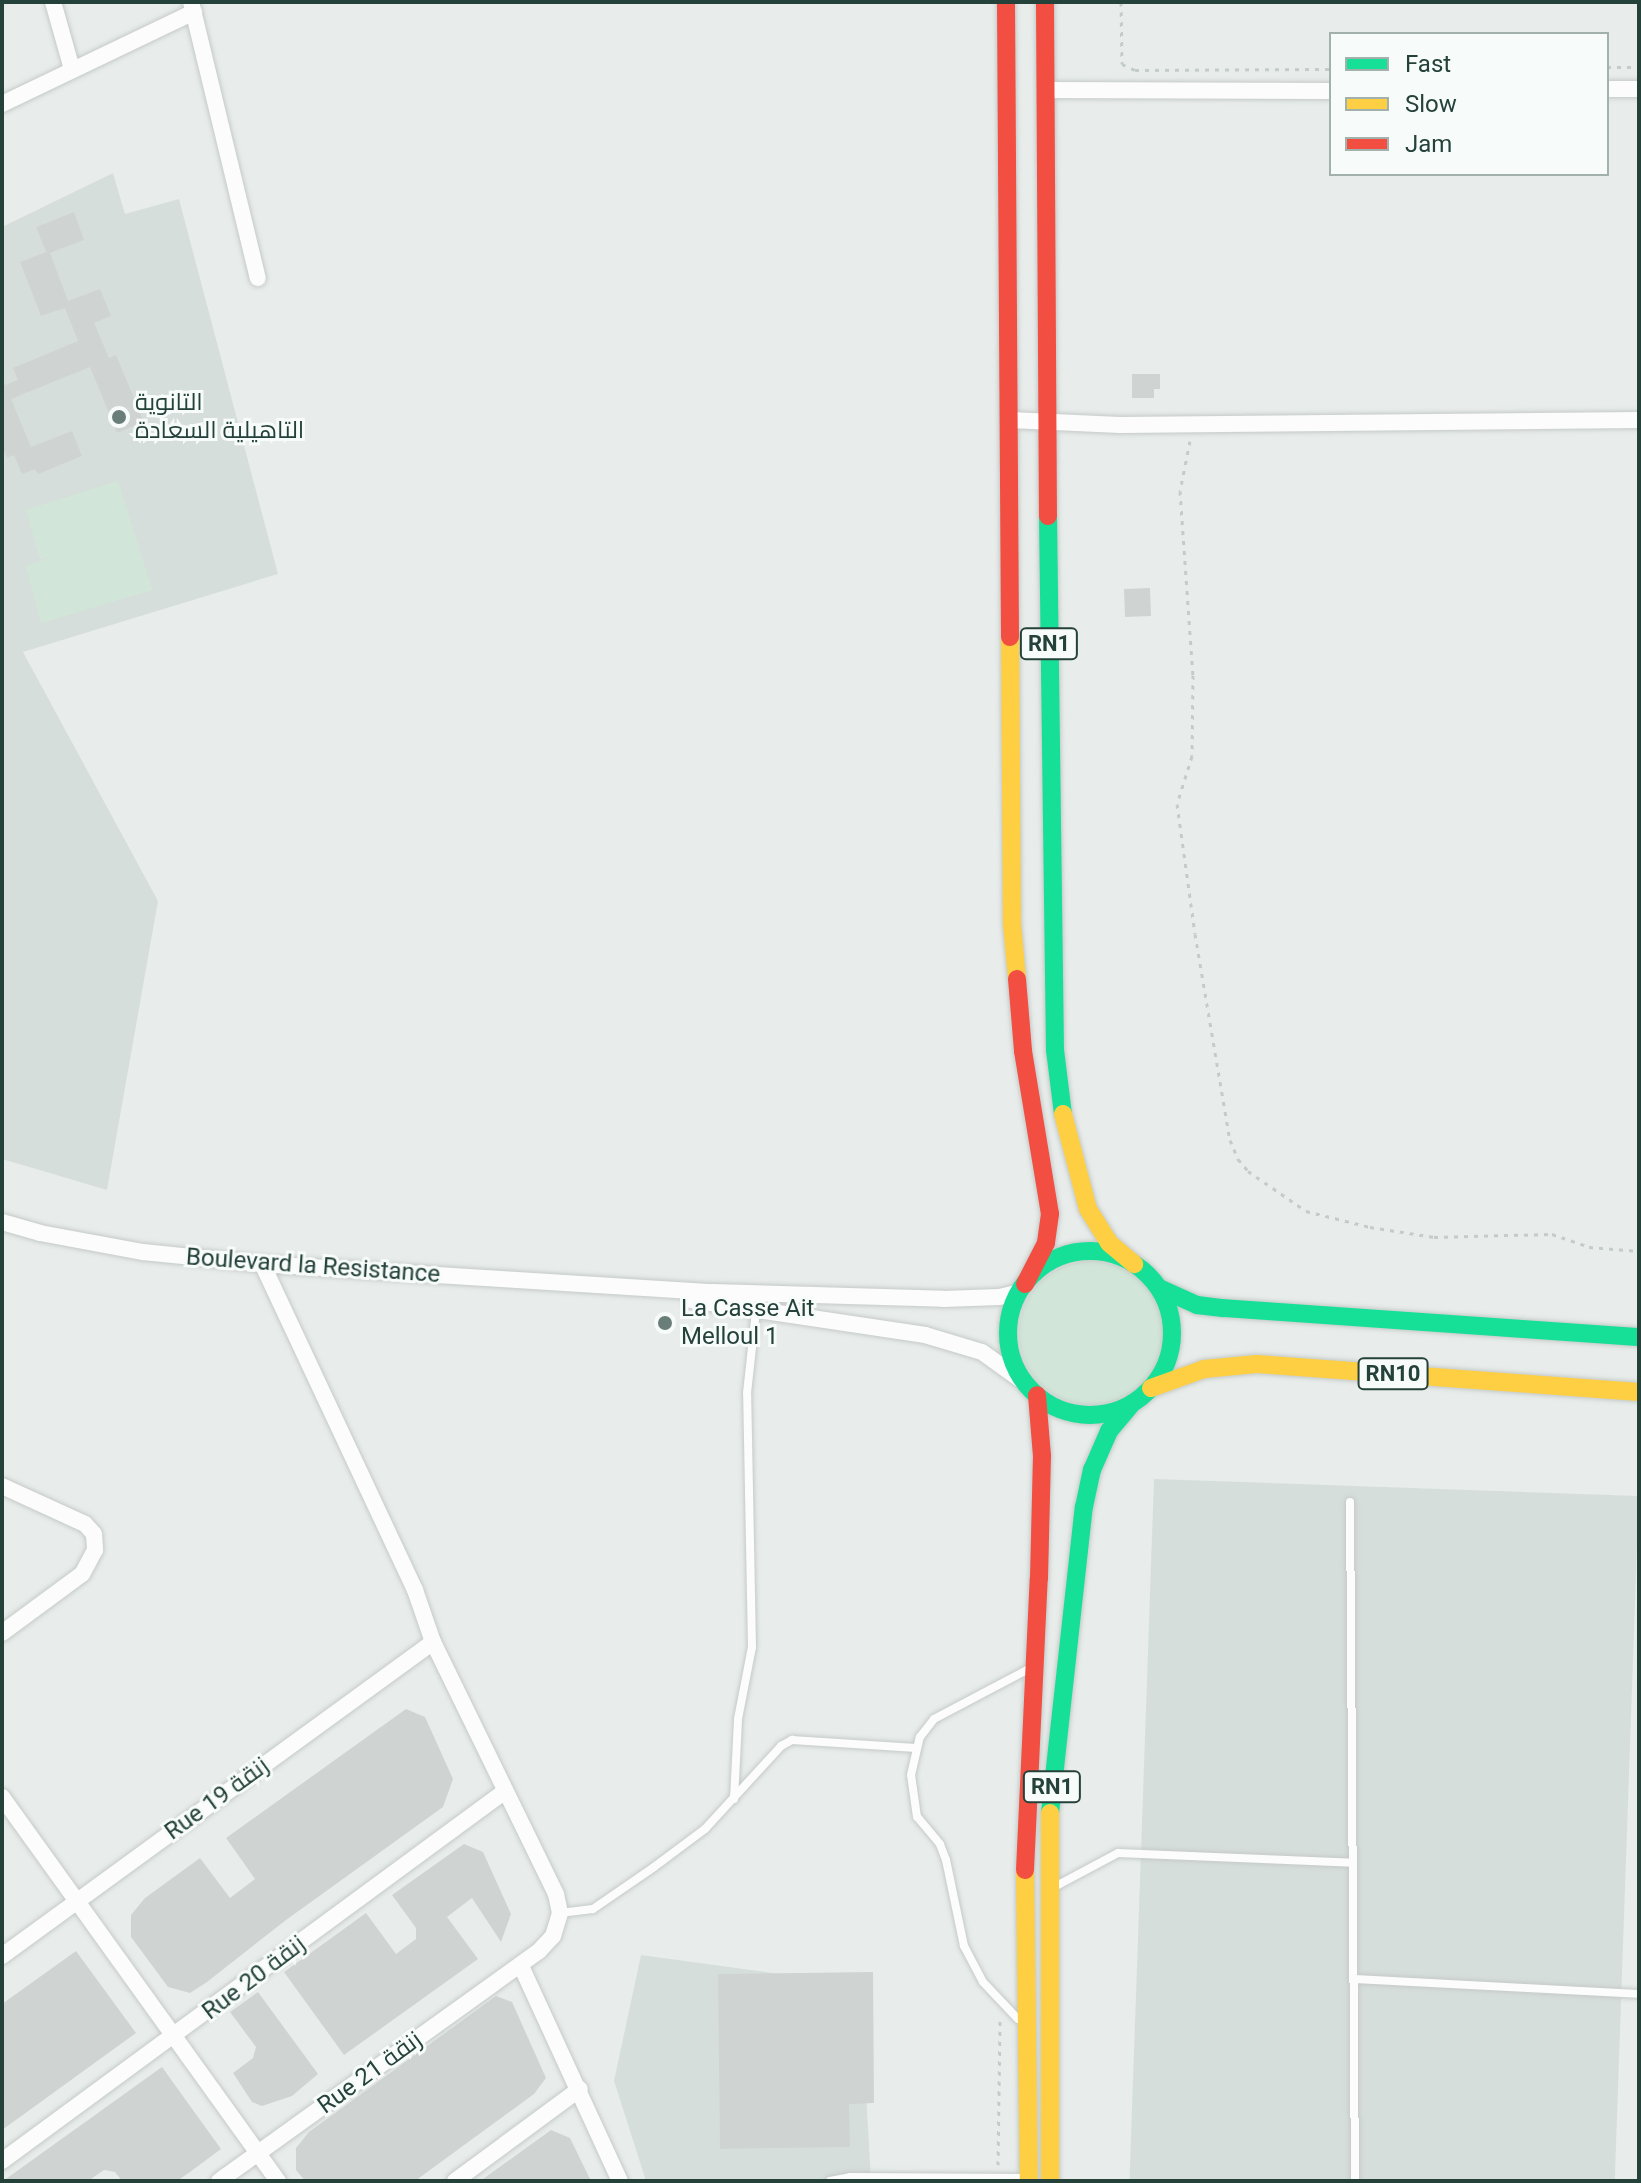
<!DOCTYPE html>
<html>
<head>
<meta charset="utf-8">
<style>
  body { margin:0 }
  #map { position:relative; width:1641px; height:2183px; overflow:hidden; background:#e8edeb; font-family:Roboto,Cairo,sans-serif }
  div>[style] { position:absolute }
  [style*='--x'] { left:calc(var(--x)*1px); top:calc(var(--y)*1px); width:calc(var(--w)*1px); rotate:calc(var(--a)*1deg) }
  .built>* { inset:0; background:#d6dedb; transform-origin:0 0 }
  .green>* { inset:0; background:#d1e6d8 }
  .round { border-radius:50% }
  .building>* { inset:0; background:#cfd4d2; transform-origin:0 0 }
  .path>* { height:3px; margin-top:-1.5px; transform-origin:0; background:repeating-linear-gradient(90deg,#c3ccca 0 4px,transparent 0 10px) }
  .roads { filter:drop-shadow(0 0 2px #c5cac8) drop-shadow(0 0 2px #c5cac8) }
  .lane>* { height:8px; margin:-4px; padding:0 4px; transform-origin:4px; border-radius:4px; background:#fcfcfc }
  .street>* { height:16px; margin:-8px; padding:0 8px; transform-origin:8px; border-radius:8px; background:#fcfcfc }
  .fast>* { height:18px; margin:-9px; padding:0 9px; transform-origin:9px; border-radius:9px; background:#16e098 }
  .fast>.ring { margin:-9px; padding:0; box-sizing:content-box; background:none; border:18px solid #16e098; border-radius:50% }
  .slow>* { height:18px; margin:-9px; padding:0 9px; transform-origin:9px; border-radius:9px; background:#ffcf43 }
  .jam>* { height:18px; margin:-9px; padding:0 9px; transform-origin:9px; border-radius:9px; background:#f24e42 }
  .dots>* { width:22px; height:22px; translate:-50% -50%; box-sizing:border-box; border:4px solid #f7fbf9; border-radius:50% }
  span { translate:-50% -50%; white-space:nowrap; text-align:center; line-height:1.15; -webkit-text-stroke:6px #f7fbf9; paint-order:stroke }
  .shield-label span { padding:2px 6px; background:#f7fbf9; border:2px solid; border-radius:6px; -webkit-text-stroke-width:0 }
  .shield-label { font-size:22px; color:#24423a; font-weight:700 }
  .poi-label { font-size:24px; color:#24423a }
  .left { translate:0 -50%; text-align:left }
  .street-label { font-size:24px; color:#24423a }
  .frame { position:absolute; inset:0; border:4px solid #24423a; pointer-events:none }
  .legend { position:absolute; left:1329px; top:32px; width:280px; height:144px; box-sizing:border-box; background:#f7fbf9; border:2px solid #a3b1ad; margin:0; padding:10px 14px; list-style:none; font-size:24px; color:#24423a }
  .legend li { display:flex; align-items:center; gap:16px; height:40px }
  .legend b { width:40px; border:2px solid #a3b1ad }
</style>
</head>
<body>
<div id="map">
  <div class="built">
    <div style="clip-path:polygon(113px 173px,125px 214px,179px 199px,278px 574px,23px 652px,158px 901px,107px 1190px,2px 1159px,2px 227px)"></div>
    <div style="left:1154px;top:1479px;width:485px;height:702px;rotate:2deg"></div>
    <div style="clip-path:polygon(641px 1955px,860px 1985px,871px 2181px,646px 2181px,614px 2081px)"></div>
  </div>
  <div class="green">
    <div style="clip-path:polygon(118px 481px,152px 590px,41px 623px,26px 566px,54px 556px,40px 559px,26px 510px)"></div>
    <div class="round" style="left:1019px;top:1261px;width:144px;height:144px"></div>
  </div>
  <div class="building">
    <div style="clip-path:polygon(74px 212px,84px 240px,50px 253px,68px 301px,100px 289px,111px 316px,94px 323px,109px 358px,116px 355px,144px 422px,117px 433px,90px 367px,11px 399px,31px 447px,72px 431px,82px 456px,38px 474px,35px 469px,22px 474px,14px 455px,7px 458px,2px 446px,2px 378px,5px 385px,18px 380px,13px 368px,78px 341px,65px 308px,41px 316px,20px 262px,46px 252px,36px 227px)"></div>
    <div style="clip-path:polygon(1132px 374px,1160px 374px,1160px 389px,1154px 389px,1154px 398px,1132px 398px)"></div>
    <div style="left:1150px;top:588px;width:28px;height:26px;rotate:88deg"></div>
    <div style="clip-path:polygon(406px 1709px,425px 1717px,453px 1779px,443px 1807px,286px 1920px,207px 1982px,190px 1993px,168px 1987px,131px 1937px,131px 1915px,145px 1898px,200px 1858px,230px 1898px,255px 1879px,226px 1838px)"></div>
    <div style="clip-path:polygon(464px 1844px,483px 1852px,511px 1914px,501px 1942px,472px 1898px,447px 1917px,478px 1959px,344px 2055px,284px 1972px,366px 1913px,396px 1954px,416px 1939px,416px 1928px,392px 1895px)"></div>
    <div style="clip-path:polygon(76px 1951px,136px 2033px,2px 2130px,2px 2004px)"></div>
    <div style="clip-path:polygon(873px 1972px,874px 2103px,849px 2104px,850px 2147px,720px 2149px,718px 1974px)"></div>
    <div style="clip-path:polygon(258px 1992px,318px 2074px,292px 2096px,262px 2106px,252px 2102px,233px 2073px,253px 2058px,256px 2047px,230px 2012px)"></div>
    <div style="clip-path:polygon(496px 1996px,512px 2002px,546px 2078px,534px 2094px,415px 2181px,305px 2181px,296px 2170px,296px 2148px,309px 2132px)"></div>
    <div style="clip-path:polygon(162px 2067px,221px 2149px,190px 2172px,177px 2181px,122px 2181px,115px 2172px,104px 2170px,88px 2181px,3px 2181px)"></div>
    <div style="clip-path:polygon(551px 2130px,570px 2138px,591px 2181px,480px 2181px)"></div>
  </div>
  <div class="path">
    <div style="--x:1121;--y:2;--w:62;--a:89.1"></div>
    <div style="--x:1122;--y:64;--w:14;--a:25"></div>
    <div style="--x:1135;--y:70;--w:196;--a:-0.3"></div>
    <div style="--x:1607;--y:67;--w:32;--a:0"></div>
    <div style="--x:1190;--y:441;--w:51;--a:101.3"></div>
    <div style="--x:1180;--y:491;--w:184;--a:86"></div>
    <div style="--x:1193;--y:675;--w:81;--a:90.7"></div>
    <div style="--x:1192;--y:756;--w:50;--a:107.4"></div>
    <div style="--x:1177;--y:804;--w:131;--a:82.1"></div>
    <div style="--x:1195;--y:934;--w:209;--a:80.4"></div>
    <div style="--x:1230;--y:1140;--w:21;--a:67"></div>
    <div style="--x:1238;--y:1159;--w:16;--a:50"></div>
    <div style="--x:1248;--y:1171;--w:70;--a:34.6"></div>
    <div style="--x:1306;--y:1211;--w:66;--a:14"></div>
    <div style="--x:1370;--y:1227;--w:65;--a:8.9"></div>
    <div style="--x:1434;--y:1237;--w:118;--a:-1.5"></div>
    <div style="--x:1552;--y:1234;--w:39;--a:19"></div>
    <div style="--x:1589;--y:1247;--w:50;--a:4.6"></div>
    <div style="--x:998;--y:2165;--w:144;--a:-89.2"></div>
  </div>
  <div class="roads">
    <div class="lane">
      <div style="--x:1350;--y:1502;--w:679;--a:89.58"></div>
      <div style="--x:734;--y:1799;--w:80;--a:-87.1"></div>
      <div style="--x:738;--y:1719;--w:73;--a:-79"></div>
      <div style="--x:752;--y:1647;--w:254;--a:-91.1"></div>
      <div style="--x:747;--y:1393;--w:82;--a:-83.7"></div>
      <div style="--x:1058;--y:1885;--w:68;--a:-28.1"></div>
      <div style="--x:1118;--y:1853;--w:235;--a:2.4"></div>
      <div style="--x:560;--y:1913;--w:33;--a:-7"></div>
      <div style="--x:593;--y:1909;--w:74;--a:-34.5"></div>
      <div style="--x:654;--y:1867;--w:64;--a:-36.7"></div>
      <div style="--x:705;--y:1829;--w:113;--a:-47.5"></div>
      <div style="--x:781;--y:1746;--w:13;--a:-29"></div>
      <div style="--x:792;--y:1740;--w:124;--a:3.7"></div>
      <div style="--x:1354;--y:1979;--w:285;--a:3"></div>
      <div style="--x:1018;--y:2019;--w:51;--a:-133.4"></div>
      <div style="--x:983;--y:1982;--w:41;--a:-117.8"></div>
      <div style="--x:964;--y:1946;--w:88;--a:-101.8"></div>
      <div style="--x:946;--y:1860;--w:17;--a:-111"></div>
      <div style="--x:940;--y:1844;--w:35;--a:-130"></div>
      <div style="--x:917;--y:1817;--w:42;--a:-98.1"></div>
      <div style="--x:911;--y:1775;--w:39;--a:-77"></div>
      <div style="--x:920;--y:1737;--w:23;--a:-52"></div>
      <div style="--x:934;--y:1719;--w:105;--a:-27.8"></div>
      <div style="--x:830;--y:2181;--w:20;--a:-11"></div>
      <div style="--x:850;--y:2177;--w:175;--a:0.3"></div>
    </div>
    <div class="street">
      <div style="--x:53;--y:2;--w:70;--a:74.2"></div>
      <div style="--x:191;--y:2;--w:284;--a:76.4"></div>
      <div style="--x:1607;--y:89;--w:32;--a:0"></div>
      <div style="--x:1046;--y:90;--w:285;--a:0.2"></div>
      <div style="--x:2;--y:104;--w:213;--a:-25.6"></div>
      <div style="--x:1010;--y:420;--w:110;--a:2.6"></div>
      <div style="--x:1120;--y:425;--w:519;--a:-0.55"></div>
      <div style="--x:2;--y:1222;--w:40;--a:16"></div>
      <div style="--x:40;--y:1233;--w:105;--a:10.5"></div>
      <div style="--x:143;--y:1252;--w:120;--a:5.8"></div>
      <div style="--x:262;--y:1264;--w:451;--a:3.6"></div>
      <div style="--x:712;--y:1292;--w:231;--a:1.7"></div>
      <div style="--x:943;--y:1299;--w:56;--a:-2"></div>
      <div style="--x:999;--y:1297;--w:22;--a:-13"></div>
      <div style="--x:691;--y:1300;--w:237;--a:8.5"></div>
      <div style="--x:925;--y:1335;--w:59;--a:16.6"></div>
      <div style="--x:982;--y:1352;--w:53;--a:35.8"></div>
      <div style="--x:2;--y:1486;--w:91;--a:24.6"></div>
      <div style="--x:85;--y:1524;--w:13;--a:48"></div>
      <div style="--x:94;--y:1534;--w:16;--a:86"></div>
      <div style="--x:95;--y:1550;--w:27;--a:118"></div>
      <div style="--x:82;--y:1574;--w:99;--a:143.6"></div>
      <div style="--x:2;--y:1797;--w:473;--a:54.3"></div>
      <div style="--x:2;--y:1956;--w:533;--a:-36.07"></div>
      <div style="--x:521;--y:1966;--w:237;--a:65.3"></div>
      <div style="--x:2;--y:2161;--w:623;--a:-36.32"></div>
      <div style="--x:219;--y:2181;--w:394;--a:-35.7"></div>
      <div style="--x:539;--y:1951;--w:21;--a:-47"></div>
      <div style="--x:553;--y:1936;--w:24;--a:-73"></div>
      <div style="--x:560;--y:1913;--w:19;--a:-102"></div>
      <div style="--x:556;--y:1894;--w:280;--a:-116"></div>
      <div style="--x:433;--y:1642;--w:55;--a:-109.1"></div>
      <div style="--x:415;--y:1590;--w:360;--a:-115.1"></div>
      <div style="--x:455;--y:2181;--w:155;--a:-36.4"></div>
    </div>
    <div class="fast">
      <div style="--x:1048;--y:516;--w:534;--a:89.25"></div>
      <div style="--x:1055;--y:1050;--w:64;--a:82.9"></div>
      <div class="ring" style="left:1008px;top:1251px;width:146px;height:146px"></div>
      <div style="--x:1159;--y:1288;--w:42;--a:24.1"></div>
      <div style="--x:1197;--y:1305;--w:26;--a:7"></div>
      <div style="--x:1223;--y:1308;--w:417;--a:4"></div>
      <div style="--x:1050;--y:1813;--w:308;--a:-83.7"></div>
      <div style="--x:1084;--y:1507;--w:38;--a:-78"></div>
      <div style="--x:1092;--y:1470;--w:43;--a:-66.4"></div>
      <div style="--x:1109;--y:1431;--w:33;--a:-50"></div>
    </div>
    <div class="slow">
      <div style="--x:1010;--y:637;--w:287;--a:89.6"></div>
      <div style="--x:1012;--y:924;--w:55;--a:84.8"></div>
      <div style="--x:1063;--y:1114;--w:98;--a:75.3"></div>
      <div style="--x:1088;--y:1209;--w:40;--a:58"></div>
      <div style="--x:1109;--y:1243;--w:33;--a:40"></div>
      <div style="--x:1151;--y:1388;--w:56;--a:-19.7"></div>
      <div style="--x:1204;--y:1369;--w:53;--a:-5.4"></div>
      <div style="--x:1257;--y:1364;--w:383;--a:4.2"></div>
      <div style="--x:1050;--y:1813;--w:368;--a:90"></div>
      <div style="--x:1025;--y:1870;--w:311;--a:89.3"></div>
    </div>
    <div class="jam">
      <div style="--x:1006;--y:2;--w:635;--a:89.64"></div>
      <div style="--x:1045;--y:2;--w:514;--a:89.67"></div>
      <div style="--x:1017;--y:979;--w:72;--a:85.2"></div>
      <div style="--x:1023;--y:1051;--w:165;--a:80.6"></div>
      <div style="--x:1050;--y:1214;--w:29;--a:98"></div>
      <div style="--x:1046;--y:1243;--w:46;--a:117.1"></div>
      <div style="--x:1025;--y:1870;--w:292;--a:-87.3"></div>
      <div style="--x:1039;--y:1578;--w:122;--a:-88.6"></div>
      <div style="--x:1042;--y:1456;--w:61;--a:-94.7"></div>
    </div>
  </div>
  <div class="dots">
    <div style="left:119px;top:417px;background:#697e78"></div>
    <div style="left:665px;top:1323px;background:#697e78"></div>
  </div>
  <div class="shield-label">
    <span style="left:1049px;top:644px">RN1</span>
    <span style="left:1393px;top:1374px">RN10</span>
    <span style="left:1052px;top:1787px">RN1</span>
  </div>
  <div class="poi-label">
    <span class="left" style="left:135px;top:417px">التانوية<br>التاهيلية السعادة</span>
    <span class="left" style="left:681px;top:1323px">La Casse Ait<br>Melloul 1</span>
  </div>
  <div class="street-label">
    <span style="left:313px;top:1266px;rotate:4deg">Boulevard la Resistance</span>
    <span style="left:217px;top:1799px;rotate:-36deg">Rue 19 زنقة</span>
    <span style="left:254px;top:1978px;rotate:-37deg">Rue 20 زنقة</span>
    <span style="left:370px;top:2073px;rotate:-36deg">Rue 21 زنقة</span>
  </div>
  <div class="frame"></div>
  <ul class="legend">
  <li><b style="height:10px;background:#16e098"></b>Fast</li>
  <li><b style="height:10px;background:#ffcf43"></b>Slow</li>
  <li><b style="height:10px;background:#f24e42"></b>Jam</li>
  </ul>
</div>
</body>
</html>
